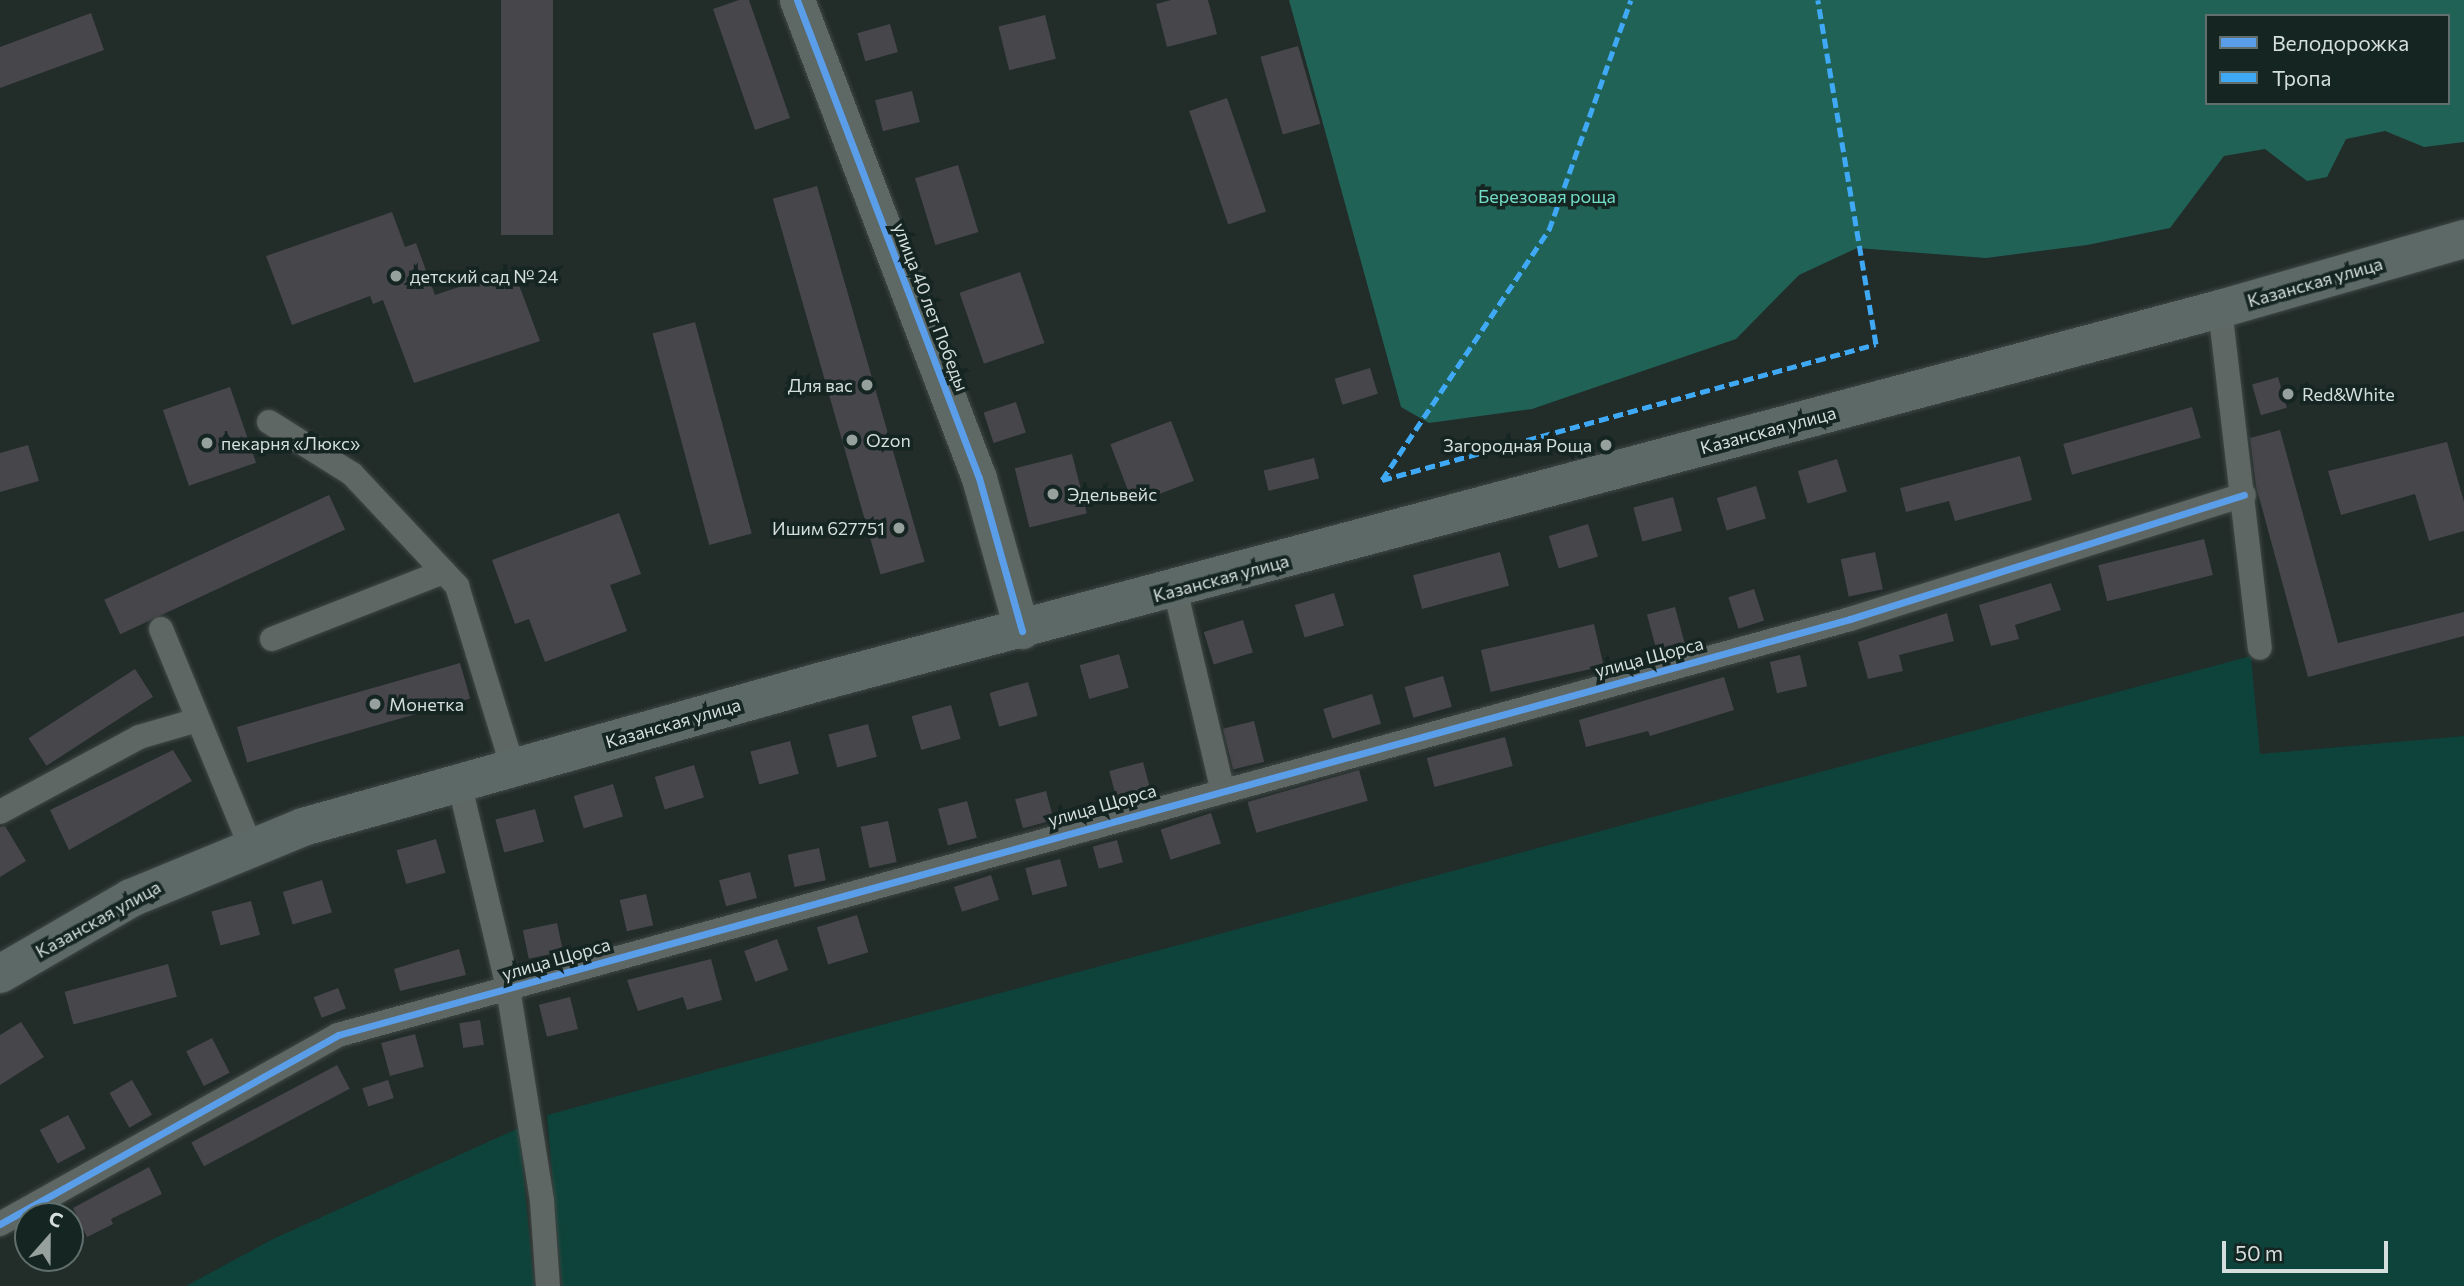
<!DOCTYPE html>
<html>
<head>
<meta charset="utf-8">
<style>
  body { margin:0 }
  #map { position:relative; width:2464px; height:1286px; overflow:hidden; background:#222c29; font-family:Commissioner,sans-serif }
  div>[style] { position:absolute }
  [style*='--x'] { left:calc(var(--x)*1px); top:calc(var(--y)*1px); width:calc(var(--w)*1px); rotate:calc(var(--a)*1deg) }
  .green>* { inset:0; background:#0d433a }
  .forest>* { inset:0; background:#216257 }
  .building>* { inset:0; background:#47464b; transform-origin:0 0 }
  .roads { filter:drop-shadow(0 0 2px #404846) drop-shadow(0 0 2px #404846) }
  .street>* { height:24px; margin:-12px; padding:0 12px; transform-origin:12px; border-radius:12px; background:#5f6764 }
  .secondary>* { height:35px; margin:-17.5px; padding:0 17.5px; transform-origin:17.5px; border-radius:17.5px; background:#5e6865 }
  .primary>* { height:38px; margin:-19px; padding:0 19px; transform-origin:19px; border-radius:19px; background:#5c6966 }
  .quiet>* { height:5px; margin-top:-2.5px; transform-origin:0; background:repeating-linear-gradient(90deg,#3fa9f5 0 10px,transparent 0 15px) }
  .cycleway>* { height:7px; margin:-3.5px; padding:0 3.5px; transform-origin:3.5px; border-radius:3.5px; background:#5a9eea }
  .dots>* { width:19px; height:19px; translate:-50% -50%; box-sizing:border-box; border:4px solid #152522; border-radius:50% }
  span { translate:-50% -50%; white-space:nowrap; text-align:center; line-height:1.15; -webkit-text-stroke:7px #152522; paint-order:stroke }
  .park-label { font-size:18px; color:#72ddc7 }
  .poi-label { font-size:18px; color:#d4dedc }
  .left { translate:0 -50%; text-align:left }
  .right { translate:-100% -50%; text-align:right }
  .street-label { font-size:18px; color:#d4dedc }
  .legend { position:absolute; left:2205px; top:14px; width:245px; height:91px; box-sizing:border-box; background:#152522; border:2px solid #616f6c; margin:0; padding:9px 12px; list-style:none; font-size:21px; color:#d4dedc }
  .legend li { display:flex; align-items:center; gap:14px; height:35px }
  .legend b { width:35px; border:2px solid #616f6c }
  .north { position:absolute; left:14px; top:1202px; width:70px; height:70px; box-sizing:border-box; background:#152522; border:2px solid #616f6c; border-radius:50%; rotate:21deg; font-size:19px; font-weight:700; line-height:28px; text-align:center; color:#d4dedc }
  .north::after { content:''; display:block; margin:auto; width:24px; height:32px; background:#96a09d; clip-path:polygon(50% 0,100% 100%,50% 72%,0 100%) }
  .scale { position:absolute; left:2222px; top:1241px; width:166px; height:32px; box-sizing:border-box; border:4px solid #d4dedc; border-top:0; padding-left:9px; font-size:21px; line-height:24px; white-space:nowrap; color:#d4dedc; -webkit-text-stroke:5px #152522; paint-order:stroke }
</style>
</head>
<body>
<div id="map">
  <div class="green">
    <div style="clip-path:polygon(2251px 656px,2260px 754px,2464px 736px,2464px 1286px,562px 1286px,547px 1115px)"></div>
    <div style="clip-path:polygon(519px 1128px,534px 1286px,186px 1286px,273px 1239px)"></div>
  </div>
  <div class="forest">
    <div style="clip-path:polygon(evenodd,1289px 0,2464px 0,2464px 142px,2424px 147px,2385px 131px,2346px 139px,2327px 177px,2307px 181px,2265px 149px,2224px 156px,2170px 228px,2087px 245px,1986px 258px,1857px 248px,1799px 275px,1736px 339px,1532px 409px,1429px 423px,1401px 407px,1289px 0,2207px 16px,2448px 16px,2448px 103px,2207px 103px,2207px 16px)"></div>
  </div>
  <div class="building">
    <div style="left:501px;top:0;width:52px;height:235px"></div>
    <div style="clip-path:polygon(739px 0,749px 0,790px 118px,755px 130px,713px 9px)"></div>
    <div style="clip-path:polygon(1171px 0,1208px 0,1217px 34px,1167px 47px,1156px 4px)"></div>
    <div style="clip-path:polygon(91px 13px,104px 50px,0 88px,0 47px)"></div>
    <div style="left:1045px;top:15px;width:45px;height:48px;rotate:76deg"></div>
    <div style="left:890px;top:24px;width:29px;height:34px;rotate:74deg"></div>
    <div style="left:1298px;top:46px;width:81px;height:39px;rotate:74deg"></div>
    <div style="left:912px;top:91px;width:32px;height:38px;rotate:76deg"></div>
    <div style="left:1227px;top:98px;width:120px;height:40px;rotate:71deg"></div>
    <div style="left:958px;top:165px;width:70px;height:45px;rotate:73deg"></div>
    <div style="left:817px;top:186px;width:391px;height:46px;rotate:74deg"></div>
    <div style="clip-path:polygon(392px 212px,405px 247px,416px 243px,435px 295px,513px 269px,540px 341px,414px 383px,383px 300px,373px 304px,370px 296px,292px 325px,266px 256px)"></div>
    <div style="left:1020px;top:272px;width:75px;height:64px;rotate:71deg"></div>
    <div style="left:695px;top:322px;width:219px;height:44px;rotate:75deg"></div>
    <div style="left:1370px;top:368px;width:27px;height:37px;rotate:73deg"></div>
    <div style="left:2278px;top:377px;width:32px;height:27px;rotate:74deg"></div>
    <div style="left:230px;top:387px;width:80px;height:71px;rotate:71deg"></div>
    <div style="left:1016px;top:402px;width:32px;height:34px;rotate:72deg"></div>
    <div style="left:2192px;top:407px;width:32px;height:134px;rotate:74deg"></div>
    <div style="left:1171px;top:421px;width:64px;height:65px;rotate:69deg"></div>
    <div style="clip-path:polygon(2280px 430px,2338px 643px,2464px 612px,2464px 636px,2308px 677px,2256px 486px,2250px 438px)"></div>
    <div style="clip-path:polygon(2447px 442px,2464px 502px,2464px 531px,2429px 541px,2415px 494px,2341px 515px,2328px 471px)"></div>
    <div style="clip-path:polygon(28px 445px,39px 481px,0 492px,0 453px)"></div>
    <div style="left:1072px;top:454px;width:61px;height:59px;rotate:76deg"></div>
    <div style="clip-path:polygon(2020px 456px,2032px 500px,1955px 521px,1949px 501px,1906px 512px,1900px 488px)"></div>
    <div style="left:1314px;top:458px;width:21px;height:52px;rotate:76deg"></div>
    <div style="left:1837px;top:459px;width:34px;height:41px;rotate:73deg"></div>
    <div style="left:1756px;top:486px;width:34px;height:41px;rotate:73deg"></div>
    <div style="left:329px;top:495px;width:38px;height:248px;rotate:65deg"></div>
    <div style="left:1673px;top:497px;width:35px;height:41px;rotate:75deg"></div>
    <div style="clip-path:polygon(619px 513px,641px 574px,610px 585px,627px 631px,545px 662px,529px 619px,515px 624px,492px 560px)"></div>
    <div style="left:1588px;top:524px;width:34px;height:41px;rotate:73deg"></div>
    <div style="left:2204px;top:539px;width:37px;height:109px;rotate:76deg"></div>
    <div style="left:1500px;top:552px;width:35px;height:90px;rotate:75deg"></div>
    <div style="left:1875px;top:552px;width:38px;height:35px;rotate:78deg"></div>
    <div style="clip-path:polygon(2051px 583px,2061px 610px,2015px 625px,2019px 639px,1991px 646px,1979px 605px)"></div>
    <div style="left:1754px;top:589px;width:33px;height:27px;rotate:72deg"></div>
    <div style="left:1334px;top:593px;width:34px;height:41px;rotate:73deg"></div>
    <div style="left:1675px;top:607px;width:38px;height:29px;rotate:75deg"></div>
    <div style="clip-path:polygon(1947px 613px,1954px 641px,1899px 655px,1903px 671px,1868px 679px,1858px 642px)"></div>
    <div style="left:1243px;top:620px;width:34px;height:41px;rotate:73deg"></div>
    <div style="left:1594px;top:624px;width:43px;height:116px;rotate:77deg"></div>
    <div style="left:1119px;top:654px;width:35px;height:41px;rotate:74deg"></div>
    <div style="left:1800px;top:655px;width:32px;height:31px;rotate:77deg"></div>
    <div style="left:460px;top:663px;width:37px;height:232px;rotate:74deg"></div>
    <div style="left:135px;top:669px;width:33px;height:127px;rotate:57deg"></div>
    <div style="left:1443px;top:676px;width:32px;height:40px;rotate:74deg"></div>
    <div style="clip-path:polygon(1724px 677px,1734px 710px,1650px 736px,1648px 731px,1586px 747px,1579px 720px)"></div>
    <div style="left:1028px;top:682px;width:35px;height:40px;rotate:74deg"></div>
    <div style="left:1372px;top:694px;width:31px;height:51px;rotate:73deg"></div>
    <div style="left:951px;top:705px;width:35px;height:41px;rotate:74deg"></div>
    <div style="left:1254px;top:721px;width:42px;height:32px;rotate:76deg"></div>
    <div style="left:868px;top:724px;width:34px;height:41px;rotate:75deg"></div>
    <div style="left:1505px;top:737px;width:30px;height:81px;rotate:75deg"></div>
    <div style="left:790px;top:741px;width:34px;height:41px;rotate:75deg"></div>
    <div style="clip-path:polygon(173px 750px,192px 781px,69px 850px,50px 810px)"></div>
    <div style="left:1143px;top:762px;width:30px;height:35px;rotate:75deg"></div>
    <div style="left:694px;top:765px;width:34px;height:41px;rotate:73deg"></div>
    <div style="left:1359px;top:770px;width:32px;height:116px;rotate:74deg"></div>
    <div style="left:613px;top:784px;width:34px;height:41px;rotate:73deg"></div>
    <div style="left:1046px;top:791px;width:30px;height:32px;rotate:75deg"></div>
    <div style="left:967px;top:801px;width:38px;height:30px;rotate:75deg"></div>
    <div style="left:535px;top:809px;width:34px;height:41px;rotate:75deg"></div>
    <div style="left:1211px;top:813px;width:32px;height:53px;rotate:72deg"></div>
    <div style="left:888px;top:821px;width:42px;height:28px;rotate:78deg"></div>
    <div style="clip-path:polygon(5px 826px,26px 861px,0 877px,0 827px)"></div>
    <div style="left:436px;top:839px;width:35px;height:41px;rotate:74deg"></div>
    <div style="left:1117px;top:840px;width:23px;height:25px;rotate:75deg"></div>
    <div style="left:819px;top:848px;width:33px;height:32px;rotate:78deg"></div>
    <div style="left:1060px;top:859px;width:28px;height:36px;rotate:75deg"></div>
    <div style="left:750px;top:872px;width:27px;height:32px;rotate:75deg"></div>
    <div style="left:991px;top:875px;width:26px;height:39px;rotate:72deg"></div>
    <div style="left:322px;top:880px;width:34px;height:41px;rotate:73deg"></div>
    <div style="left:646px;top:894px;width:32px;height:27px;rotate:77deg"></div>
    <div style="left:251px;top:901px;width:35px;height:41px;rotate:75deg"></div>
    <div style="left:857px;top:915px;width:39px;height:42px;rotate:73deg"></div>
    <div style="left:557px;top:923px;width:29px;height:35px;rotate:78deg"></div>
    <div style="left:777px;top:939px;width:33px;height:35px;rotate:70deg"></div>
    <div style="clip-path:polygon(459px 949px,466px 975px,400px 991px,394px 969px)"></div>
    <div style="clip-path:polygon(711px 959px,722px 1000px,687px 1010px,683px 997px,638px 1011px,627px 980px)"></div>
    <div style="left:168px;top:964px;width:34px;height:107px;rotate:75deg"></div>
    <div style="left:338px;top:988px;width:22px;height:26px;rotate:69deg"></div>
    <div style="left:570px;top:997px;width:33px;height:32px;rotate:76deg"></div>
    <div style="left:480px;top:1020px;width:25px;height:21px;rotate:81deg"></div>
    <div style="clip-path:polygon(21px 1022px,44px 1057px,0 1085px,0 1035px)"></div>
    <div style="left:415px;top:1034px;width:34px;height:35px;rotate:75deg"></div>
    <div style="left:212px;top:1038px;width:39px;height:29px;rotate:63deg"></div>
    <div style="left:337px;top:1065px;width:27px;height:165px;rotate:62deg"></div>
    <div style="left:132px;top:1080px;width:40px;height:26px;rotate:60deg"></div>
    <div style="left:388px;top:1080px;width:19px;height:27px;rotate:72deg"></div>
    <div style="left:68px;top:1115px;width:38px;height:32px;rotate:62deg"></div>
    <div style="clip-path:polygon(149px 1167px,162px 1194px,111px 1219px,113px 1224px,87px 1237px,73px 1208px)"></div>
  </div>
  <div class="roads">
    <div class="street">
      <div style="--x:2220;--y:309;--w:341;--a:83.3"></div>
      <div style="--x:269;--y:422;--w:98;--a:32.1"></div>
      <div style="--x:352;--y:474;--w:154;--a:46.8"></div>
      <div style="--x:457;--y:586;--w:190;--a:72.9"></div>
      <div style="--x:1175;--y:589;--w:204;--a:76.7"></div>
      <div style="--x:161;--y:629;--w:234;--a:67.6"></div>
      <div style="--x:272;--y:639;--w:184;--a:-21.4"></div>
      <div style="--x:459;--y:782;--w:212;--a:76.6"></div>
      <div style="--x:508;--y:988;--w:216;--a:80.9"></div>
      <div style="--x:542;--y:1201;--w:85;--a:86"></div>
      <div style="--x:0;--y:812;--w:158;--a:-28.3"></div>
      <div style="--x:139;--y:737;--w:61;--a:-16.1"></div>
      <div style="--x:0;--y:1224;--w:387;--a:-29.2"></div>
      <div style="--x:338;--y:1035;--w:1568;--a:-15.38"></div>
      <div style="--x:1850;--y:619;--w:413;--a:-17.5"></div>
    </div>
    <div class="secondary">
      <div style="--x:797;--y:0;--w:511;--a:69.16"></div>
      <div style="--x:979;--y:478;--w:159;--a:74.3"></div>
    </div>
    <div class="primary">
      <div style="--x:0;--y:974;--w:151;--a:-30.1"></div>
      <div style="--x:131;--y:898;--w:186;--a:-22.4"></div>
      <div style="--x:303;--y:827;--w:536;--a:-15.7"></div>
      <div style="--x:819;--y:682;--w:1450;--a:-14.91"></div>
      <div style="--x:2220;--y:309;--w:254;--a:-16"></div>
    </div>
  </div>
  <div class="quiet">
    <div style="--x:1382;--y:480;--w:512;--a:-15.39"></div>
    <div style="--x:1876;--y:344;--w:349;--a:-99.6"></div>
    <div style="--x:1382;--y:480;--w:301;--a:-56.3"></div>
    <div style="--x:1549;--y:230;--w:244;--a:-70.4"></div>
  </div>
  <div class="cycleway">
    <div style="--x:797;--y:0;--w:511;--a:69.16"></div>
    <div style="--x:979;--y:478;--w:159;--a:74.3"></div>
    <div style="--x:0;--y:1224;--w:387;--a:-29.2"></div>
    <div style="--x:338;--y:1035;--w:1568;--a:-15.38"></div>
    <div style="--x:1850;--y:619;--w:413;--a:-17.5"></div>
  </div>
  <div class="dots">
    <div style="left:396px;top:276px;background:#96a09d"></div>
    <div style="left:867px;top:385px;background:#96a09d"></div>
    <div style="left:2288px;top:394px;background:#96a09d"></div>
    <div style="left:852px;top:440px;background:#96a09d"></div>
    <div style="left:207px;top:443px;background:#96a09d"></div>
    <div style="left:1606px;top:445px;background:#96a09d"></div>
    <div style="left:1053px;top:494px;background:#96a09d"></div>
    <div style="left:899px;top:528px;background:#96a09d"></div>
    <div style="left:375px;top:704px;background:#96a09d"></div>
  </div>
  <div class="park-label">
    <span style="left:1547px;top:196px">Березовая роща</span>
  </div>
  <div class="poi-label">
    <span class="left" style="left:410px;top:276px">детский сад № 24</span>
    <span class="right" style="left:853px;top:385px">Для вас</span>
    <span class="left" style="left:2302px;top:394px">Red&amp;White</span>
    <span class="left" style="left:866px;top:440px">Ozon</span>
    <span class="left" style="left:221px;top:443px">пекарня «Люкс»</span>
    <span class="right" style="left:1592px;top:445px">Загородная Роща</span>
    <span class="left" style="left:1067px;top:494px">Эдельвейс</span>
    <span class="right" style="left:885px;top:528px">Ишим 627751</span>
    <span class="left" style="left:389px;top:704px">Монетка</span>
  </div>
  <div class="street-label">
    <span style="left:2315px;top:282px;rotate:-16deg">Казанская улица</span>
    <span style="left:931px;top:307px;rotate:69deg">улица 40 лет Победы</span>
    <span style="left:1768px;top:430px;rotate:-15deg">Казанская улица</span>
    <span style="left:1221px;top:578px;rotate:-15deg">Казанская улица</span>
    <span style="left:1649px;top:657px;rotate:-15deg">улица Щорса</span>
    <span style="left:673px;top:723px;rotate:-16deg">Казанская улица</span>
    <span style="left:1102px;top:805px;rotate:-16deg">улица Щорса</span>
    <span style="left:98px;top:919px;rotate:-29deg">Казанская улица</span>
    <span style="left:556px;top:959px;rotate:-16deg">улица Щорса</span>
  </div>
  <ul class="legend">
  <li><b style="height:9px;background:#5a9eea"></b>Велодорожка</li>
  <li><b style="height:9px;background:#3fa9f5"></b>Тропа</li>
  </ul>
  <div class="north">С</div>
  <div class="scale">50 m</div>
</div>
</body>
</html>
